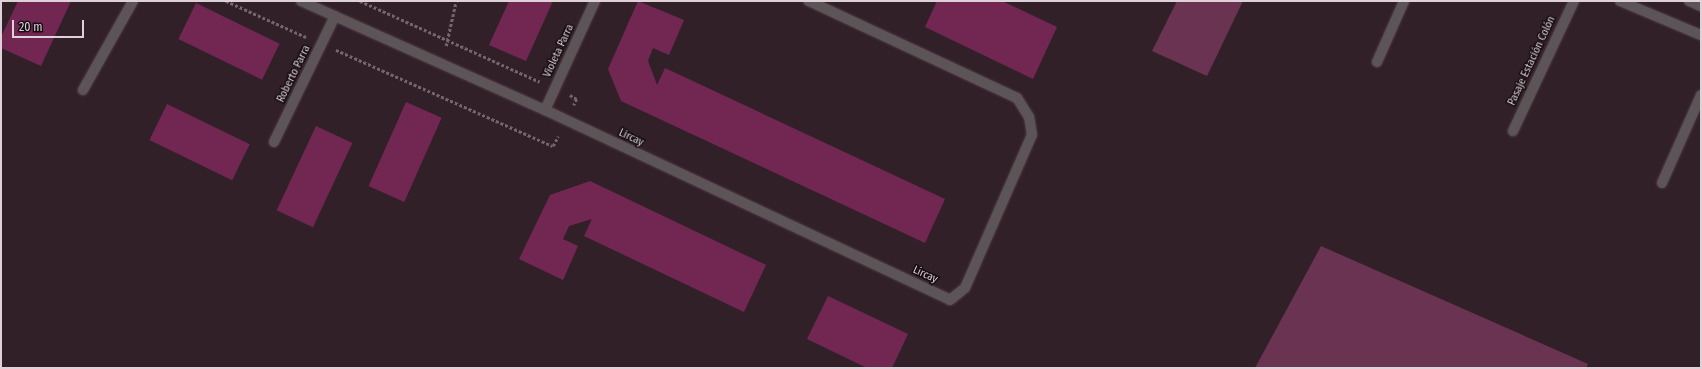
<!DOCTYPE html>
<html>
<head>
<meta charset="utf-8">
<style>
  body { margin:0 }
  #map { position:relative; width:1702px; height:369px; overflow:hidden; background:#322029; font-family:"Fira Sans Condensed",sans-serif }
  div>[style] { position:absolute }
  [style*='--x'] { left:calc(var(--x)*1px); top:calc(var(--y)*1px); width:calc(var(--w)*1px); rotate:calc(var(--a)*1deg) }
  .green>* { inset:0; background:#6a3352 }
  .building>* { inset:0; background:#722753; transform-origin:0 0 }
  .path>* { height:2.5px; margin-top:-1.25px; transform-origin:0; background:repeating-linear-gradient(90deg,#74646c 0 3px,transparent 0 5px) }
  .roads { filter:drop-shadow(0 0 1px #4e3c45) drop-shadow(0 0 1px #4e3c45) }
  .minor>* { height:10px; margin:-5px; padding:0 5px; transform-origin:5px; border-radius:5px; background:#5d5458 }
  span { translate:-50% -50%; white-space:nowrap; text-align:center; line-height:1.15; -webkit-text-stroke:3px #150d11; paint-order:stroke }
  .street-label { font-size:11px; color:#ded1d7 }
  .frame { position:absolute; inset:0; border:2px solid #ded1d7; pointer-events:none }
  .scale { position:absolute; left:12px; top:20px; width:72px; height:18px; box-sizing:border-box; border:2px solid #ded1d7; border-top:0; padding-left:5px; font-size:12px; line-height:14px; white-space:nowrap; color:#ded1d7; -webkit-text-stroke:3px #150d11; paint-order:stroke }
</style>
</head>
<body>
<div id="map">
  <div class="green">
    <div style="clip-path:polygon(1177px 1px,1243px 1px,1207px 76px,1152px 51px)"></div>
    <div style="clip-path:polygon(1321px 246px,1588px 364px,1586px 368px,1255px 368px)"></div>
  </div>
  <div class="building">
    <div style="clip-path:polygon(18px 1px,71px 1px,41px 66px,1px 48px,1px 37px)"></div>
    <div style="clip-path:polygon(509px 1px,553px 1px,526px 61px,489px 45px)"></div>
    <div style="clip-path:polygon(638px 1px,684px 20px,669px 55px,653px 48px,648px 61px,657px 85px,665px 68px,945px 199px,925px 243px,621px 101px,608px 69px)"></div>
    <div style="clip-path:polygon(937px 1px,1002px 1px,1057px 27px,1033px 79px,925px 27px)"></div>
    <div style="left:196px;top:3px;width:93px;height:40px;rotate:26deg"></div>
    <div style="left:406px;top:102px;width:39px;height:92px;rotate:24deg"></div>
    <div style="left:167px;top:104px;width:92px;height:40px;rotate:26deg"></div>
    <div style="left:316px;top:126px;width:40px;height:93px;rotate:25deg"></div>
    <div style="clip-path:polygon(590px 181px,766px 265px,744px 312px,584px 236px,592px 219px,569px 226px,563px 239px,578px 246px,563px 280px,519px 259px,550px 195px)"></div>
    <div style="clip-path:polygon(828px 296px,908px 334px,892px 368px,867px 368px,807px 339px)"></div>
  </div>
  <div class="path">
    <div style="--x:226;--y:1;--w:88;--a:24.2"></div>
    <div style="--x:360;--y:1;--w:197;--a:24.2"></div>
    <div style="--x:446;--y:46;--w:46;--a:-77.5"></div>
    <div style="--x:336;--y:50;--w:237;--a:23.9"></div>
    <div style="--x:553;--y:146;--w:11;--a:-63"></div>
    <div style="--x:570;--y:95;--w:8;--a:30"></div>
    <div style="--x:577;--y:99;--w:7;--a:117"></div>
  </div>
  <div class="roads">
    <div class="minor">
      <div style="--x:301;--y:1;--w:267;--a:24.1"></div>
      <div style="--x:545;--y:110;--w:447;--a:25.1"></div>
      <div style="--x:950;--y:300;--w:19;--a:-39"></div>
      <div style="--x:965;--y:288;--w:167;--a:-66.4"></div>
      <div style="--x:1032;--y:135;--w:18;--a:-99"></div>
      <div style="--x:1029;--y:117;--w:22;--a:-122"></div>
      <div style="--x:1017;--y:98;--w:230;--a:-155"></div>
      <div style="--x:1620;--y:1;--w:88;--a:22.8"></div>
      <div style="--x:1689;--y:1;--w:13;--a:23"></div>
      <div style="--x:1377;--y:62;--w:67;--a:-66.1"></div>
      <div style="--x:83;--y:90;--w:102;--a:-60.7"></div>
      <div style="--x:545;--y:110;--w:120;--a:-65.4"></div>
      <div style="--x:1513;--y:131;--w:144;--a:-64.9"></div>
      <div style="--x:274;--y:142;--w:140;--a:-64.2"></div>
      <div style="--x:1662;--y:183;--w:96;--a:-66.1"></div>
    </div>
  </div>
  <div class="street-label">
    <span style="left:559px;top:51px;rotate:-65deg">Violeta Parra</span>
    <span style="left:1532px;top:61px;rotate:-65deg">Pasaje Estación Colón</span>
    <span style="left:294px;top:74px;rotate:-64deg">Roberto Parra</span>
    <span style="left:631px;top:138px;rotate:25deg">Lircay</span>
    <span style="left:925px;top:275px;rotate:25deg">Lircay</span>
  </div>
  <div class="frame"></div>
  <div class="scale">20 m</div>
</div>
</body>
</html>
